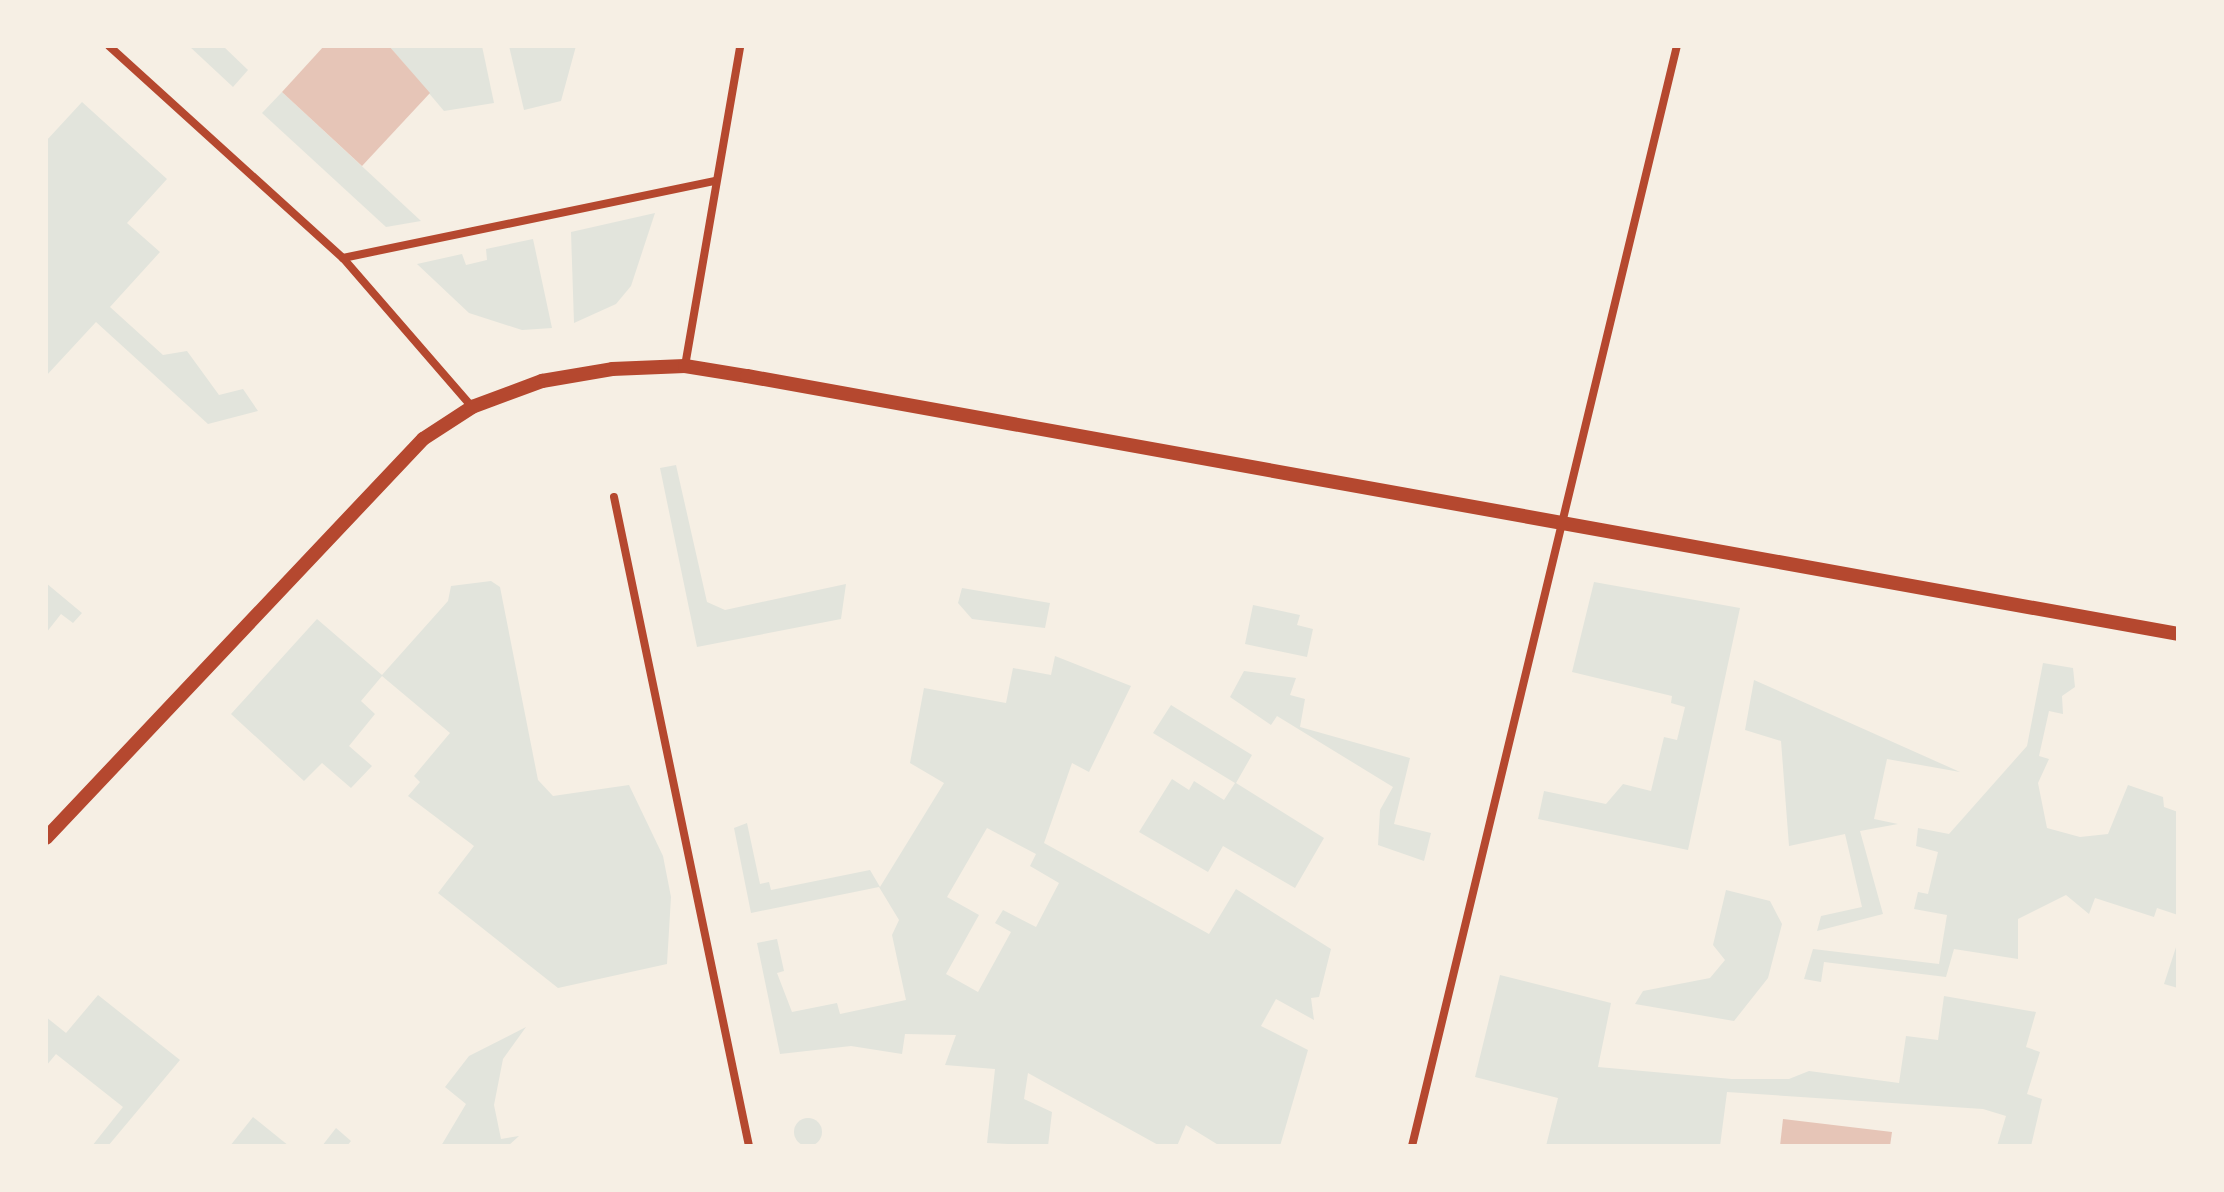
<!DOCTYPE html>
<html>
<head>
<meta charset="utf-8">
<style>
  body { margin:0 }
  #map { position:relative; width:2224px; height:1192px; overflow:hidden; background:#f6efe4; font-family:"DM Sans",sans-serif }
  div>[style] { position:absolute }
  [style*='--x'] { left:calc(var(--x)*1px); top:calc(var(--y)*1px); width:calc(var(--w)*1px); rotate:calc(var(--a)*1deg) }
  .green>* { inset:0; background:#e2e4dc }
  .round { border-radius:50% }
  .building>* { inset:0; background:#e6c5b7 }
  .minor>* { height:8px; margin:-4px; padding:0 4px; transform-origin:4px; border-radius:4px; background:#b5482f }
  .tertiary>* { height:14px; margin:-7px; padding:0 7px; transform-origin:7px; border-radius:7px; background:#b5482f }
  span { translate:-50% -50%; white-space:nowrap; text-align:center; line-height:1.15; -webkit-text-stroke:6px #f6efe4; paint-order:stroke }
  .frame { position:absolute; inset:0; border:48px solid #f6efe4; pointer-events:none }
</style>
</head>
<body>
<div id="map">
  <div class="green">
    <div style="clip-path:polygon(189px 46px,223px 46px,248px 70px,233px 87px)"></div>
    <div style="clip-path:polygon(389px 46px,482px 46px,494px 103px,444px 111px)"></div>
    <div style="clip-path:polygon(509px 46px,576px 46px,561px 101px,524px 110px)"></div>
    <div style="clip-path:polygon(282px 92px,421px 221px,386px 227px,262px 113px)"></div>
    <div style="clip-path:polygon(82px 102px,167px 179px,127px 223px,160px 252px,110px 307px,163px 355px,187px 351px,219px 395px,243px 389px,258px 411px,208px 424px,96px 322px,46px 376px,46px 141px)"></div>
    <div style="clip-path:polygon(655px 213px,631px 286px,616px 304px,574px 323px,571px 232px)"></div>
    <div style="clip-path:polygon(533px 239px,552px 328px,522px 330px,469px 313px,417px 264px,462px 254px,466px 265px,487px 260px,486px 249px)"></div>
    <div style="clip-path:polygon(676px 465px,707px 602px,725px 610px,846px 584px,841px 619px,697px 647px,660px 468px)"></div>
    <div style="clip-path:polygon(491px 581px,500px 587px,538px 780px,553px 796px,629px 785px,663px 856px,671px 897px,667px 964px,558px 988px,438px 893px,474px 846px,408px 796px,420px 782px,414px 776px,450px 733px,382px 676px,361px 701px,375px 714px,349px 746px,372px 766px,351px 788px,322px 763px,304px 781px,231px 714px,317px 619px,382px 675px,448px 601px,451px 586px)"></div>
    <div style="clip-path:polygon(1594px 582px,1740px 608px,1688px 850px,1538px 819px,1544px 791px,1606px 804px,1623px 784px,1651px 791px,1664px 737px,1677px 740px,1685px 707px,1671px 703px,1672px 696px,1572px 672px)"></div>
    <div style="clip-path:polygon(46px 583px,82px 613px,73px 623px,61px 614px,46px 633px)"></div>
    <div style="clip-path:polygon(962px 588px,1050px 603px,1045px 628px,972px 619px,958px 603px)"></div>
    <div style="clip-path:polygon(1253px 605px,1300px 615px,1297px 625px,1313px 629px,1307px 657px,1245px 644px)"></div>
    <div style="clip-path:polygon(evenodd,1055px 656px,1131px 686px,1089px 772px,1072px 763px,1044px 843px,1209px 934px,1236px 889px,1331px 949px,1319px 997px,1311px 998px,1314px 1020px,1276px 999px,1261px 1026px,1308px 1050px,1280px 1146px,1220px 1146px,1186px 1125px,1177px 1146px,1160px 1146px,1028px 1073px,1024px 1099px,1052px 1112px,1048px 1146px,987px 1143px,995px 1069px,945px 1065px,956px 1035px,905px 1034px,902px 1054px,851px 1046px,780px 1054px,757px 943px,777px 939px,784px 971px,777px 973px,792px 1012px,837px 1003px,840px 1014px,906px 1000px,892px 935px,899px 920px,879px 887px,751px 913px,734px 828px,747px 823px,760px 884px,769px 882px,771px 890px,870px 870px,880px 887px,944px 783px,910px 763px,924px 688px,1006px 703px,1013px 668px,1051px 675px,1055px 656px,987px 828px,1036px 854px,1030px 866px,1059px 883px,1036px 927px,1003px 910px,995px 923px,1011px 932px,978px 992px,946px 974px,979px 915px,947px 897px,987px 828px)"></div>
    <div style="clip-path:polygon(2043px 663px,2073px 668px,2075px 687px,2062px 696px,2063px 714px,2049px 711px,2039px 756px,2049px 759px,2038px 783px,2047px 828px,2080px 837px,2108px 834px,2128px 785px,2163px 797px,2164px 807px,2178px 812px,2178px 915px,2157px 908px,2154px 917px,2095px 898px,2089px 914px,2066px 895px,2018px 919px,2018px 959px,1954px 949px,1946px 977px,1824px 962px,1821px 982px,1804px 979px,1813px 949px,1939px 964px,1947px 915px,1914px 909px,1918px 892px,1928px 894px,1938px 852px,1916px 846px,1918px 828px,1949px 834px,2027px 746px)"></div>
    <div style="clip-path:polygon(1244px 671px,1296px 678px,1290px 695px,1305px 699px,1300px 727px,1410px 758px,1394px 824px,1431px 833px,1424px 861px,1378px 845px,1380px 810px,1393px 787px,1277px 716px,1271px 725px,1230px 697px)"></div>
    <div style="clip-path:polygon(1754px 680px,1960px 772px,1887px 759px,1874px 819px,1898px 824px,1860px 831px,1883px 914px,1817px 931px,1821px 916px,1862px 907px,1845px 834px,1789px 846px,1781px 741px,1745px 730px)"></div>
    <div style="clip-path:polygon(1171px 705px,1252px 755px,1236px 783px,1324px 838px,1295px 888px,1223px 846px,1208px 872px,1139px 832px,1172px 779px,1189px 790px,1194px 781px,1224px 800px,1235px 783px,1153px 733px)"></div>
    <div style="clip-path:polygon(1726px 890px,1770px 901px,1782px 924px,1768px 978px,1734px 1021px,1635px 1004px,1643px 991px,1710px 978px,1725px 960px,1713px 945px)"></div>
    <div style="clip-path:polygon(2178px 941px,2178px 988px,2164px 984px)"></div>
    <div style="clip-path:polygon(1500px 975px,1611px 1003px,1598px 1067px,1732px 1079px,1789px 1079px,1809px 1071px,1899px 1083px,1906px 1036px,1938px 1040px,1944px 996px,2036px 1012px,2026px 1047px,2040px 1052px,2027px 1094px,2042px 1099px,2031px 1146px,1997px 1146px,2006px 1116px,1983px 1109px,1727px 1092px,1720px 1146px,1546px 1146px,1558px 1098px,1475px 1077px)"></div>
    <div style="clip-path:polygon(98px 995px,180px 1060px,108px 1146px,92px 1146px,123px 1107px,56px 1054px,46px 1066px,46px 1017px,66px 1033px)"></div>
    <div style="clip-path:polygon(526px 1027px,503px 1059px,494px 1105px,501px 1139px,519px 1136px,508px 1146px,441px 1146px,466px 1104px,445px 1087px,469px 1056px)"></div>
    <div style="clip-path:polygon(253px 1117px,289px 1146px,230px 1146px)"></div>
    <div class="round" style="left:794px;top:1118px;width:28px;height:28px"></div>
    <div style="clip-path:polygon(336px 1128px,351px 1141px,347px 1146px,322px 1146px)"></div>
  </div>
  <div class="building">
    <div style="clip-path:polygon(324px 46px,389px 46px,430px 93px,362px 166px,282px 92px)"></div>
    <div style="clip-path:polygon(1783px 1119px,1892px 1132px,1890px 1146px,1780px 1146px)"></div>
  </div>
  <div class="minor">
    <div style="--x:109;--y:46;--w:316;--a:42.2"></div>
    <div style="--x:343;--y:258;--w:197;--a:49.1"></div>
    <div style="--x:343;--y:258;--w:380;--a:-11.7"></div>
    <div style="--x:685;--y:366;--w:325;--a:-80.2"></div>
    <div style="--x:614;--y:497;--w:663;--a:78.25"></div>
    <div style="--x:1412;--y:1146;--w:1131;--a:-76.46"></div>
  </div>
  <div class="tertiary">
    <div style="--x:46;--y:838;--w:549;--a:-46.62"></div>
    <div style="--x:423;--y:439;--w:59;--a:-33.1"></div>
    <div style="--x:472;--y:407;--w:75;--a:-20.4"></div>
    <div style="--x:542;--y:381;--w:71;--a:-9.7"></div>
    <div style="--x:612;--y:369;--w:73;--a:-2.4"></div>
    <div style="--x:685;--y:366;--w:63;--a:9.2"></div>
    <div style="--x:747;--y:376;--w:1454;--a:10.22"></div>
  </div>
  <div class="frame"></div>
</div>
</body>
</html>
